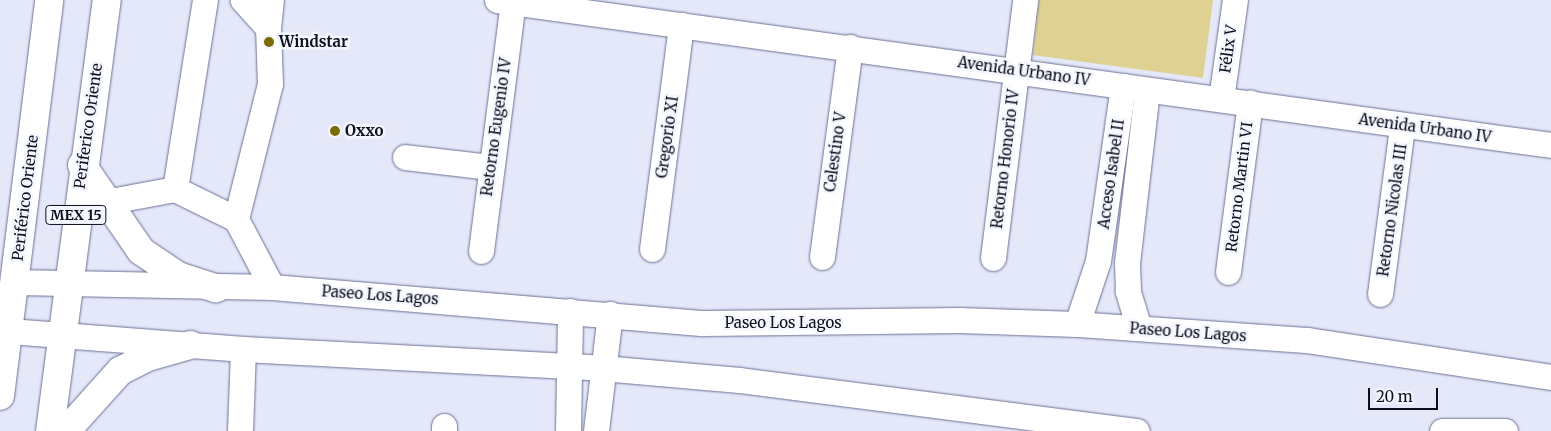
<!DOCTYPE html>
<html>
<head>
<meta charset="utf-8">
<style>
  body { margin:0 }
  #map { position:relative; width:1551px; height:431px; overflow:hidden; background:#e5e8f9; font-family:Merriweather,serif }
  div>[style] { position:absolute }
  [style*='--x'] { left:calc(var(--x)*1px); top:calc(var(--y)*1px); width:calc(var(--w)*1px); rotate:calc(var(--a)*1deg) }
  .green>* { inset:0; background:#dfd191 }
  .roads { filter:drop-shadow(0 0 1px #6b7095) drop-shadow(0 0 1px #6b7095) }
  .minor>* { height:25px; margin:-12.5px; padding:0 12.5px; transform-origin:12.5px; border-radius:12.5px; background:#fff }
  .highway>* { height:28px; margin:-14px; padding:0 14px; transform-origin:14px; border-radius:14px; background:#fff }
  .dots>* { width:14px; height:14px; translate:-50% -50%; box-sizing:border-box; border:2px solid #f4f6fe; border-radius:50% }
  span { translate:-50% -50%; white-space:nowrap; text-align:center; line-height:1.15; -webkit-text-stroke:5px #f4f6fe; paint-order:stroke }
  .shield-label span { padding:1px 4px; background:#f4f6fe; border:1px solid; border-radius:4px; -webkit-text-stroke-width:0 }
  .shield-label { font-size:14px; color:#0e0f1d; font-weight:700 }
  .poi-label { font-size:15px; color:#0e0f1d; font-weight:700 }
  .left { translate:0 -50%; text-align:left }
  .street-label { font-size:15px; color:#0e0f1d }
  .scale { position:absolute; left:1368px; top:388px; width:70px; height:22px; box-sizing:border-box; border:2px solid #0e0f1d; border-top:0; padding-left:6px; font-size:15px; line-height:18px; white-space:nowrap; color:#0e0f1d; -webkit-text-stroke:4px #f4f6fe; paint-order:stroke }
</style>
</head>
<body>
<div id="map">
  <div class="green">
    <div style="clip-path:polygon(1039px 0,1213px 0,1203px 78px,1033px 55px)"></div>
  </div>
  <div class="roads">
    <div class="minor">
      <div style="--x:497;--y:0;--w:1064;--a:7.83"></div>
      <div style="--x:268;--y:28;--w:28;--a:-84"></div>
      <div style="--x:1221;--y:99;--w:100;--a:-82"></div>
      <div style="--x:405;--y:157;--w:86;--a:6.7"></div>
      <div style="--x:175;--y:189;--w:191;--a:-81"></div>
      <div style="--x:105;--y:202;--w:71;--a:-10.5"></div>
      <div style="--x:175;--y:189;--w:68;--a:26.2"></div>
      <div style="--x:236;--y:219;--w:77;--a:62.1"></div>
      <div style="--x:236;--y:219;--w:139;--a:-75.9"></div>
      <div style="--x:270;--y:84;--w:56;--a:-92"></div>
      <div style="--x:268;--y:28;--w:38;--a:-132"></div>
      <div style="--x:652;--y:249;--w:226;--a:-82.6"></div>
      <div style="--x:481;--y:251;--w:251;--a:-82.7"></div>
      <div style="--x:822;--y:257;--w:212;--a:-82.4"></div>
      <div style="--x:993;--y:258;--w:260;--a:-82.9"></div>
      <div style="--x:1228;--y:272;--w:171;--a:-82.6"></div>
      <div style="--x:14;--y:282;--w:258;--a:1.1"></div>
      <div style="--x:272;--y:287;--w:433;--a:4.8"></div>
      <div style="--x:704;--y:323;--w:255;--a:-0.7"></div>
      <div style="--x:959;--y:320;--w:118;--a:1.9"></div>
      <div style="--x:1077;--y:324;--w:231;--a:4"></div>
      <div style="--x:1307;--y:340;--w:247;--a:8.6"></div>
      <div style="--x:1380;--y:294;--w:169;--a:-82.5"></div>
      <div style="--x:1077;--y:324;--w:66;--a:-71.6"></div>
      <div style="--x:1098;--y:261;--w:177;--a:-81.9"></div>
      <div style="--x:1139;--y:328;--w:39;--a:-107"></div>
      <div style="--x:1128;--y:291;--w:28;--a:-92"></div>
      <div style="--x:1127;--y:263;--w:174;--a:-83.4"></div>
      <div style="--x:9;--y:331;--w:235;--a:4.4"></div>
      <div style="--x:243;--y:349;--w:360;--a:3"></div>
      <div style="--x:602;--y:368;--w:138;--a:5"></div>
      <div style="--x:739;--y:380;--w:401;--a:7.3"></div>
      <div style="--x:240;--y:431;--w:82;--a:-87.9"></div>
      <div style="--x:444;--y:431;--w:5;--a:-90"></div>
      <div style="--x:568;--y:431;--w:120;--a:-89"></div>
      <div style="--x:596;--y:431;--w:118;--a:-83.2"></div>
      <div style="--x:1442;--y:431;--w:63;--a:0"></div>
    </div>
    <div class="highway">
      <div style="--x:82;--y:165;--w:104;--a:55.5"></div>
      <div style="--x:141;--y:251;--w:45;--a:34"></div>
      <div style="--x:178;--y:276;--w:40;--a:18"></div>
      <div style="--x:0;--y:396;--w:399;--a:-82.9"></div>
      <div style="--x:50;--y:431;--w:435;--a:-82.5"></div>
      <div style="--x:66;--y:431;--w:81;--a:-48"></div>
      <div style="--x:120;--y:371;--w:31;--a:-27"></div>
      <div style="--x:148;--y:357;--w:44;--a:-15.9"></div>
    </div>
  </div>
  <div class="dots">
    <div style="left:269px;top:42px;background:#7b6a00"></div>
    <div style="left:335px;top:131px;background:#7b6a00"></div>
  </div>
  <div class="shield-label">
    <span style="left:76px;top:215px">MEX 15</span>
  </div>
  <div class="poi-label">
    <span class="left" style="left:279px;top:42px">Windstar</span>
    <span class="left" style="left:345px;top:131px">Oxxo</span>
  </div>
  <div class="street-label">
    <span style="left:1228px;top:49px;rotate:-82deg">Félix V</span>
    <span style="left:1024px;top:71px;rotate:8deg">Avenida Urbano IV</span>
    <span style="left:88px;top:126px;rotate:-82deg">Periferico Oriente</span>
    <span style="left:496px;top:127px;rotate:-82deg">Retorno Eugenio IV</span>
    <span style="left:1425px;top:128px;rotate:8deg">Avenida Urbano IV</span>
    <span style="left:667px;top:137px;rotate:-82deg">Gregorio XI</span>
    <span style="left:835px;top:152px;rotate:-82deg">Celestino V</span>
    <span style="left:1005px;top:159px;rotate:-83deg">Retorno Honorio IV</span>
    <span style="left:1111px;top:174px;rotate:-82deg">Acceso Isabel II</span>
    <span style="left:1239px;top:187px;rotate:-83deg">Retorno Martin VI</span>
    <span style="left:25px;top:198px;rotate:-83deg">Periférico Oriente</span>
    <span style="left:1392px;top:210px;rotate:-82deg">Retorno Nicolas III</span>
    <span style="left:380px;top:295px;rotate:4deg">Paseo Los Lagos</span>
    <span style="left:783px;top:323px">Paseo Los Lagos</span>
    <span style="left:1188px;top:332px;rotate:4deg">Paseo Los Lagos</span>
  </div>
  <div class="scale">20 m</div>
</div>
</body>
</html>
